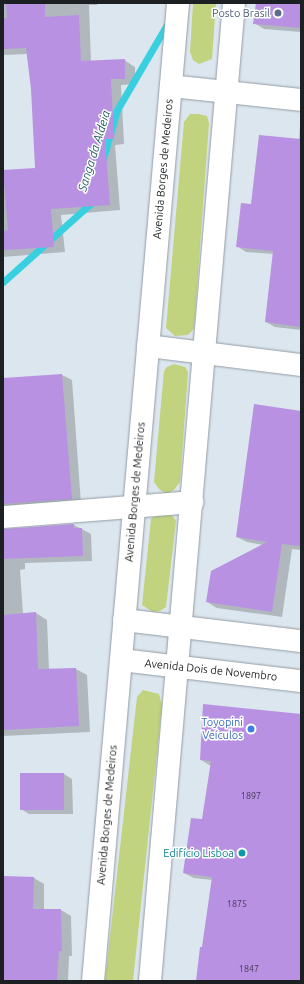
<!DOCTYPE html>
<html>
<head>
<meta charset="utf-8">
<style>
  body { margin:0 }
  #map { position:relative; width:304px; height:984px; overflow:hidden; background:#dce6ee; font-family:Ubuntu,sans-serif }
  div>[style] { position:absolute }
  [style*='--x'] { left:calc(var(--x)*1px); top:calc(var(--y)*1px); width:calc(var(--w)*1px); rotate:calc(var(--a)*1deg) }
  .green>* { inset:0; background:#c1d37e }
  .shadow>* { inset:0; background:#0003 }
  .stream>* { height:7px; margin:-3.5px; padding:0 3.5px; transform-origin:3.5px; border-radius:3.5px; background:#38d0e0 }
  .building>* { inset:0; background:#b991e3; transform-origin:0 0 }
  .roads { filter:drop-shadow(0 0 1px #939ca4) drop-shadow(0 0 1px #939ca4) }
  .minor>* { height:22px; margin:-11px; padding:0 11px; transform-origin:11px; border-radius:11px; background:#fff }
  .tertiary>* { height:22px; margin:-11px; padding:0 11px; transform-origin:11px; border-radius:11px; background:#fff }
  .secondary>* { height:22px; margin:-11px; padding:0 11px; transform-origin:11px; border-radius:11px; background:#fff }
  .dots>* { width:11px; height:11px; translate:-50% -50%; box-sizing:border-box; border:2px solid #fff; border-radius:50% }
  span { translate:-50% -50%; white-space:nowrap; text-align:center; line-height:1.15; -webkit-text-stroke:3px #fff; paint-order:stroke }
  .number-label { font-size:9px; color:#443c53 }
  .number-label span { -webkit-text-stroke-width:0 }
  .service-label { font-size:11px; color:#4e5e75 }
  .right { translate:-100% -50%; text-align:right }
  .street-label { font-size:11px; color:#1d2023 }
  .shop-label { font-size:11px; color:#366cbe }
  .culture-label { font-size:11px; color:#0d838f }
  .water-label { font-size:12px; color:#235e65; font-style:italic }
  .frame { position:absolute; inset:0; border:4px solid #1d2023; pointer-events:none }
</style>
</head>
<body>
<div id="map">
  <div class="green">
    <div style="clip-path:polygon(193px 3px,216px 3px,212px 59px,199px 64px,193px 60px,190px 52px)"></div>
    <div style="clip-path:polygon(190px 114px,199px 114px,207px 116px,209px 123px,194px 329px,188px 335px,175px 336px,166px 328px,184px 122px)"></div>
    <div style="clip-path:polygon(174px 364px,185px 367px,188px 372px,180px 482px,174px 490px,166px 494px,159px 489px,154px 482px,164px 371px,167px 367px)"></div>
    <div style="clip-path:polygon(164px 513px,172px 515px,176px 521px,166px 607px,160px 611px,153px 612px,142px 605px,151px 519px,156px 514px)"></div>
    <div style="clip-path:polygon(143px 690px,159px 694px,162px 705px,133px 981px,105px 981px,137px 697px)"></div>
  </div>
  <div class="shadow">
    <div style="clip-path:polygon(3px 3px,97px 3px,97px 5px,89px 5px,91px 62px,124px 60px,135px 67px,135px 84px,121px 85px,124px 144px,115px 145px,120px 210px,61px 215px,65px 252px,3px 257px,3px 171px,36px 169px,32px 89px,27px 54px,3px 55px)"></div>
    <div style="clip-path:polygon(257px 3px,301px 3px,301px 32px,264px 29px,254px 23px)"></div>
    <div style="clip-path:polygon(300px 125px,301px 125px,301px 330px,275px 327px,266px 322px,274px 254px,246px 252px,237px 246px,252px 205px,299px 140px)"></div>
    <div style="clip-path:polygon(62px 375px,72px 380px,81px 504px,3px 514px,3px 379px)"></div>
    <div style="clip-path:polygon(301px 412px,301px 550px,292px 549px,282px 617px,217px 608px,207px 602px,263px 545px,247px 542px,237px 537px)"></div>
    <div style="clip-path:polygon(74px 525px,91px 534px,92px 561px,25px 563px,25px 569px,20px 570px,23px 614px,36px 613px,47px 620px,49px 670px,76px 669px,87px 675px,90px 732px,3px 736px,3px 530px)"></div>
    <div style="clip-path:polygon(301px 715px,301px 981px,197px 981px,213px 880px,194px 878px,184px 873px,203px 821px,211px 766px,201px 760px)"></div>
    <div style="clip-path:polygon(21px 774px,64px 774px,72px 779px,73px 814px,29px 814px,21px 809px)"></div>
    <div style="clip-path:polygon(3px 877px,34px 878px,44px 884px,44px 910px,61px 910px,71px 916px,72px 956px,69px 956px,68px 981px,3px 981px)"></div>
  </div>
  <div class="stream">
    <div style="--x:103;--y:159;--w:51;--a:-74.1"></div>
    <div style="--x:117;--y:110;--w:103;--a:-59.7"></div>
    <div style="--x:3;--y:282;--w:117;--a:-41.9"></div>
    <div style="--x:90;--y:204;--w:5;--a:-79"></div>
  </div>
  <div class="building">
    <div style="clip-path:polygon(6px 3px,45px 3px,45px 17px,79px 15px,81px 61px,125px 59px,125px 79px,111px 79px,114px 139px,105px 139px,110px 205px,51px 209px,54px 247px,3px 250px,3px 231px,8px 230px,3px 170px,35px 168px,31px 89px,26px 48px,4px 49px,3px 18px,7px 18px)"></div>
    <div style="clip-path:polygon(256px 3px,301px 3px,301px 28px,253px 24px)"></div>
    <div style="clip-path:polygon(259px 135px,301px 139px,301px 327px,265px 322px,273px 251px,236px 247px,241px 203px,251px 204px)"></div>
    <div style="clip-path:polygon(62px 374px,72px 499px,3px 504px,3px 378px)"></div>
    <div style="clip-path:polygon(254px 404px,301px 411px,301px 546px,282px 544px,272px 612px,206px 602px,211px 571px,267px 542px,236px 537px)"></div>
    <div style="clip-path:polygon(74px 524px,74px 528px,82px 528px,83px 556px,3px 559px,3px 529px)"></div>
    <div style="clip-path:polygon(36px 612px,38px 669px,76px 668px,79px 726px,3px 730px,3px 615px)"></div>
    <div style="clip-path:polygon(203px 704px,301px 714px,301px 981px,196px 981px,200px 947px,202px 947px,212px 877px,183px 873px,191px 818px,202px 819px,211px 761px,200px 760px)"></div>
    <div style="left:20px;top:773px;width:44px;height:37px"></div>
    <div style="clip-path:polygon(3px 876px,34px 877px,33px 909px,61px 909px,62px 951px,59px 951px,57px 981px,3px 981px)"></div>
  </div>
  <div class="roads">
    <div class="minor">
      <div style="--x:171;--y:86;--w:131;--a:6.1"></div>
      <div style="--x:148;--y:346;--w:154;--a:7.1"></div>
      <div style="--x:3;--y:517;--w:190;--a:-4.5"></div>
    </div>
    <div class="tertiary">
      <div style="--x:124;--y:620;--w:178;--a:6.8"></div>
      <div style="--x:121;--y:660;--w:181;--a:6.7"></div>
    </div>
    <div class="secondary">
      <div style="--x:93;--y:981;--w:982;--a:-85.03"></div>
      <div style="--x:150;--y:981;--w:982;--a:-85.09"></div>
    </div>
  </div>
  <div class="dots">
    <div style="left:278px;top:13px;background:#5c6f8a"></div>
    <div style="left:251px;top:729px;background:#3f7fe0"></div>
    <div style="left:242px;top:853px;background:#0f9aa8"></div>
  </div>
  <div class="number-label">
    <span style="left:251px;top:796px">1897</span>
    <span style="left:237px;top:904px">1875</span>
    <span style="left:249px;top:969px">1847</span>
  </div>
  <div class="service-label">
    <span class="right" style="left:270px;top:13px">Posto Brasil</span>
  </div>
  <div class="street-label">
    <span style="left:163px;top:169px;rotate:-85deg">Avenida Borges de Medeiros</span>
    <span style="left:135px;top:492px;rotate:-85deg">Avenida Borges de Medeiros</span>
    <span style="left:211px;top:670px;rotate:6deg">Avenida Dois de Novembro</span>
    <span style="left:107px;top:815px;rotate:-85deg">Avenida Borges de Medeiros</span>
  </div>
  <div class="shop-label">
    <span class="right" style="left:243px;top:729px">Toyopini<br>Veículos</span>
  </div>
  <div class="culture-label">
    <span class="right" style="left:234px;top:853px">Edifício Lisboa</span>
  </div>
  <div class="water-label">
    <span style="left:94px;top:151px;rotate:-73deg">Sanga da Aldeia</span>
  </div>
  <div class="frame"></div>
</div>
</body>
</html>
